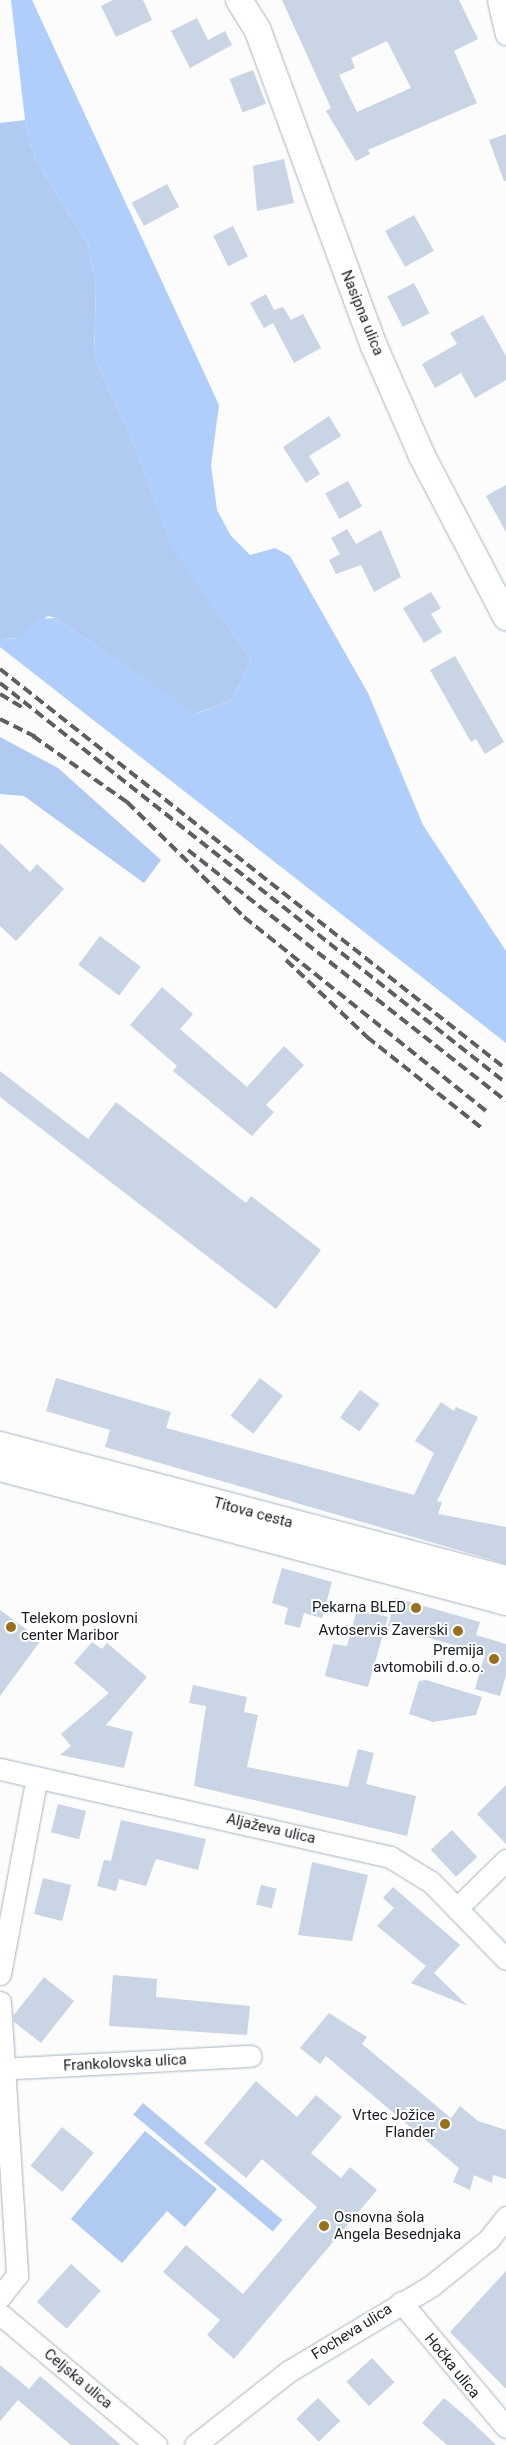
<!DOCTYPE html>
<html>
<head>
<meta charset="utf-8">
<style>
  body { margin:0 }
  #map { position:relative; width:506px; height:2445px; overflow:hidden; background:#fbfcfb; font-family:Roboto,sans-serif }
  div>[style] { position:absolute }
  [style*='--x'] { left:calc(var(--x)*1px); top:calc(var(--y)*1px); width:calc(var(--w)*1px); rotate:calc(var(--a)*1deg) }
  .green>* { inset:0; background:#b0caf2; transform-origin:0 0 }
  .forest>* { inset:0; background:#b0cefc }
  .building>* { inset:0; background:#c9d4e5; transform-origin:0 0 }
  .roads { filter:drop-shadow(0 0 1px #a7b2c3) drop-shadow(0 0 1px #a7b2c3) }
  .minor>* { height:21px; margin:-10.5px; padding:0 10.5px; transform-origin:10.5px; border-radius:10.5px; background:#fff }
  .tertiary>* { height:26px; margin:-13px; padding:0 13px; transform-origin:13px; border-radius:13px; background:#fff }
  .secondary>* { height:28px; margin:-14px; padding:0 14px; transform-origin:14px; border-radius:14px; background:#fff }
  .rail>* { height:4px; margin-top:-2px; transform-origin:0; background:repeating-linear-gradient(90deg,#5b5e62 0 10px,transparent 0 15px) }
  .dots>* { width:14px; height:14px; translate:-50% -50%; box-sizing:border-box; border:2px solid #fff; border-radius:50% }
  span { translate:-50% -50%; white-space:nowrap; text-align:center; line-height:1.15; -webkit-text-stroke:4px #fff; paint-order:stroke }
  .street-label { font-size:15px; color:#1a1e24 }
  .poi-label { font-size:15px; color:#1a1e24 }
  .right { translate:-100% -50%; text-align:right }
  .left { translate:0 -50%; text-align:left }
</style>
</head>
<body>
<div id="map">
  <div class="green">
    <div style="clip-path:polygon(25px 120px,35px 159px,88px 244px,96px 286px,94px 356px,134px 444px,172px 547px,251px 659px,232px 700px,195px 714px,56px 618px,48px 616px,18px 638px,0 639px,0 123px)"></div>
    <div style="clip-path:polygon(0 737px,58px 768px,161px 860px,144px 883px,24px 796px,0 794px)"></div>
    <div style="left:143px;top:2103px;width:182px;height:15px;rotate:40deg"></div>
    <div style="clip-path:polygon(145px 2131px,217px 2189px,185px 2227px,167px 2211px,122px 2263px,71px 2219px)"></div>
  </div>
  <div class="forest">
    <div style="clip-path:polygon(11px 0,32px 0,219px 405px,211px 465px,217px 510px,231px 536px,250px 555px,275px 548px,290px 556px,368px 693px,423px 825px,506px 951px,506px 1043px,0 647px,0 639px,18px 638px,38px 619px,56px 618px,196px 714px,232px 700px,251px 659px,172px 548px,134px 444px,94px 356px,96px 286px,88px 244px,35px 159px,25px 120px)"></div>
  </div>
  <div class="building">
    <div style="clip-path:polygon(113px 0,143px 0,152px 20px,116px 37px,101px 6px)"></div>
    <div style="clip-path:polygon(evenodd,282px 0,459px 0,478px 39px,454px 51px,477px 103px,368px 150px,370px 154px,356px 161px,326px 111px,331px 108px,282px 0,387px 41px,411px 88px,357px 112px,339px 75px,355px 68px,351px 58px,387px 41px)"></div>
    <div style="clip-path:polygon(197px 18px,208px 40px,225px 31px,232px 45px,190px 68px,171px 31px)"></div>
    <div style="left:253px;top:70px;width:36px;height:25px;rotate:69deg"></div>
    <div style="clip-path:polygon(506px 134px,506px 181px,504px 181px,489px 140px)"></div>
    <div style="clip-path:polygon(284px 159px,294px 203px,257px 211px,253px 166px)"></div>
    <div style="left:167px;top:184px;width:26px;height:40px;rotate:62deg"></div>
    <div style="left:414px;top:215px;width:41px;height:33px;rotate:61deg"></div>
    <div style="left:233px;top:226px;width:34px;height:22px;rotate:64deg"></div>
    <div style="left:414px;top:283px;width:34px;height:30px;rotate:63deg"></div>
    <div style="clip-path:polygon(266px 294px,274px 310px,283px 307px,291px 320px,303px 314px,321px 348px,294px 363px,273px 323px,264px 328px,250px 303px)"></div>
    <div style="clip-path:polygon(483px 315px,506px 356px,506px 380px,475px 398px,461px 373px,435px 388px,422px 364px,457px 344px,450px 333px)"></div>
    <div style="clip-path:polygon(329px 416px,341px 436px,309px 456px,320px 474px,306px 483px,283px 447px)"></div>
    <div style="left:348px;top:481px;width:29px;height:26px;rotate:61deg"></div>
    <div style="clip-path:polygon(506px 485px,506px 532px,486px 496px)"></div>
    <div style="clip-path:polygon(347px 529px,356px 544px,381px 530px,401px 577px,374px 592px,361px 565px,336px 574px,329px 560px,340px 554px,331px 538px)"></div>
    <div style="clip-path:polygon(431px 592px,441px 608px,431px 614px,442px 632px,424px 643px,403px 608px)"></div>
    <div style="clip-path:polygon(455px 656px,504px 742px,485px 754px,476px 739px,471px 742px,430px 670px)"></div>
    <div style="clip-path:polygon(0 843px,30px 872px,37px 864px,64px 889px,16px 941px,0 926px)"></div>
    <div style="left:100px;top:936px;width:51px;height:36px;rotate:37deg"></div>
    <div style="clip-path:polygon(162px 987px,193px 1014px,180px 1029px,247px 1087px,284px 1046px,304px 1065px,266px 1105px,274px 1112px,252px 1136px,173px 1071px,177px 1066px,130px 1025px)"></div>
    <div style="clip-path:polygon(0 1071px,88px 1139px,116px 1102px,246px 1203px,251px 1196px,321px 1250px,276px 1309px,0 1097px)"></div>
    <div style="clip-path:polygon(56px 1378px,171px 1412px,166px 1428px,414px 1495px,434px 1453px,415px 1441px,441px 1402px,454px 1411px,456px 1407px,478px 1417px,437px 1501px,442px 1502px,438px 1514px,506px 1527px,506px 1564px,105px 1447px,110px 1430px,46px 1411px)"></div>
    <div style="left:260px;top:1378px;width:29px;height:48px;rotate:38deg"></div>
    <div style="left:360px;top:1390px;width:24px;height:34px;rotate:36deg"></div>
    <div style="clip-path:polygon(282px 1568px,332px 1582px,322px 1618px,304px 1613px,300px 1628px,284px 1624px,288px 1608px,272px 1603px)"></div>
    <div style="clip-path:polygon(396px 1598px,480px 1622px,476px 1635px,506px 1644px,506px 1675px,500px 1696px,475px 1689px,485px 1654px,388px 1626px)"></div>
    <div style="clip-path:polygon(357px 1609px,388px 1617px,368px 1687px,325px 1676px,333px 1644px,347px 1646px)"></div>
    <div style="clip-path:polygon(0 1610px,41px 1640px,0 1696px)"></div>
    <div style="clip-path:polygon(92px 1642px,102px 1649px,107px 1643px,147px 1677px,106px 1725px,133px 1732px,124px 1768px,60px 1755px,71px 1746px,61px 1734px,109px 1693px,74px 1663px)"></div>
    <div style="clip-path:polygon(426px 1680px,482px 1697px,476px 1715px,433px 1722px,409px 1714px,419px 1681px)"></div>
    <div style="clip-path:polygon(193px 1685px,247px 1697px,244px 1712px,258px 1715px,247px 1767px,348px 1787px,358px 1749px,374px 1753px,366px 1784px,416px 1796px,407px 1836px,194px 1786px,206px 1706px,189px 1703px)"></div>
    <div style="clip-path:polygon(506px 1785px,506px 1844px,477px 1814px)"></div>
    <div style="left:58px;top:1804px;width:29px;height:29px;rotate:14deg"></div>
    <div style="clip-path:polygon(121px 1820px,206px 1839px,198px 1870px,156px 1859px,146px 1886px,119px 1879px,116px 1891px,97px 1886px,104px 1860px,111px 1861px)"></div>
    <div style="left:452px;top:1830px;width:37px;height:29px;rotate:47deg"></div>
    <div style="clip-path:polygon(312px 1862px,368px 1875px,352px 1941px,298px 1935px)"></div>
    <div style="left:43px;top:1878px;width:29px;height:37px;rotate:14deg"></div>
    <div style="left:261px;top:1885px;width:16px;height:20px;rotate:14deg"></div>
    <div style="clip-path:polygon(393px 1887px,460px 1945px,434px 1973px,468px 2006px,411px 1983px,426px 1966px,377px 1926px,394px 1908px,383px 1898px)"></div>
    <div style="clip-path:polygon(113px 1975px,157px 1979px,156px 1997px,250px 2006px,247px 2035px,109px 2026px)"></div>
    <div style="clip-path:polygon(44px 1977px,74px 2001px,41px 2043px,14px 2022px,13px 2016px)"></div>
    <div style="clip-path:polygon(329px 2013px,367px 2037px,362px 2044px,451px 2118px,460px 2106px,478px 2121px,506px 2130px,506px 2179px,493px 2175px,492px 2183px,474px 2175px,470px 2190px,453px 2182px,459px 2168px,326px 2056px,320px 2064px,300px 2048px)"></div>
    <div style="clip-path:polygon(256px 2081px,297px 2117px,316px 2095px,342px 2117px,311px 2153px,341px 2178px,350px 2167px,377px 2190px,234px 2359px,207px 2335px,220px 2320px,163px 2272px,186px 2245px,243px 2294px,317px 2207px,262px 2159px,246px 2178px,204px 2143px)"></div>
    <div style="left:62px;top:2127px;width:41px;height:50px;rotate:39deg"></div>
    <div style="left:71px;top:2264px;width:40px;height:51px;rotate:42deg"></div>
    <div style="clip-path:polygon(506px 2271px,506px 2389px,450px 2332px)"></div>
    <div style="left:372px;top:2358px;width:33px;height:35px;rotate:47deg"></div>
    <div style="clip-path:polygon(0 2365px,29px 2389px,40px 2376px,121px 2445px,71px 2445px,18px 2400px,0 2421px)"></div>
    <div style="left:318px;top:2398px;width:32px;height:30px;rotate:46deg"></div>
    <div style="clip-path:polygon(444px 2398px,470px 2420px,496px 2445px,447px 2445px,422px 2423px)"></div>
  </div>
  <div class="roads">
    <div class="minor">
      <div style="--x:498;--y:0;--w:35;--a:77"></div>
      <div style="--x:0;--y:1769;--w:400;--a:12.7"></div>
      <div style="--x:390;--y:1857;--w:48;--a:31.4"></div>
      <div style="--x:431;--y:1882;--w:107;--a:45.8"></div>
      <div style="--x:457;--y:1908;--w:69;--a:-44.4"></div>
      <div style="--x:0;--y:1974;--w:200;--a:-79.4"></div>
      <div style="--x:0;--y:2002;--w:274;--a:86.4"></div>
      <div style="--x:17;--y:2275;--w:28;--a:128"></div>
      <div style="--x:0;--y:2069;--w:251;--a:-3"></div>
      <div style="--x:401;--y:2302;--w:163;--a:50"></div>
      <div style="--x:0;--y:2314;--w:204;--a:40"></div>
      <div style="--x:195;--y:2445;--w:120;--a:-38.2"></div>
      <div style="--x:289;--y:2371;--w:165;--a:-30.9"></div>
      <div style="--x:431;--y:2286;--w:75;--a:-39"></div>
      <div style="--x:489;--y:2239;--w:28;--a:-52"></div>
    </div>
    <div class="tertiary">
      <div style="--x:239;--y:0;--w:36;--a:58"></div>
      <div style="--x:258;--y:31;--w:336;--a:69.8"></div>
      <div style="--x:374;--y:346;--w:120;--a:66.4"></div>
      <div style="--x:422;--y:456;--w:182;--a:62.4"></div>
    </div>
    <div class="secondary">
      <div style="--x:0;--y:1446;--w:523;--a:14.83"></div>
      <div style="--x:0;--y:1467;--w:523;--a:14.83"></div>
    </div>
  </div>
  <div class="rail">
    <div style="--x:0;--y:669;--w:645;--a:38.33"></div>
    <div style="--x:0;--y:683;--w:645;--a:38.33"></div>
    <div style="--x:0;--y:694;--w:26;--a:31"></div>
    <div style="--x:0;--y:719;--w:42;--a:26.6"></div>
    <div style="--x:33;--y:736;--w:115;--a:35.1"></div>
    <div style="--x:127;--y:802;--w:164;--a:44.5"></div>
    <div style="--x:244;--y:917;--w:314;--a:38.7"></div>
    <div style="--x:188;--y:850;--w:405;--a:38.3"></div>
    <div style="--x:286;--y:960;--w:112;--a:43.5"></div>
    <div style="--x:367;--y:1037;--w:147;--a:38.4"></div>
  </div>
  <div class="dots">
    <div style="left:416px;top:1608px;background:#996f1c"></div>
    <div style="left:11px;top:1627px;background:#996f1c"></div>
    <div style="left:458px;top:1631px;background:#996f1c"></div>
    <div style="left:494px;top:1659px;background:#996f1c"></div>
    <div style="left:445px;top:2124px;background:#996f1c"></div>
    <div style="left:324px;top:2226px;background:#996f1c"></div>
  </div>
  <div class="street-label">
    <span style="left:362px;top:313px;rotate:68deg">Nasipna ulica</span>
    <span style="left:253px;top:1513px;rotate:15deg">Titova cesta</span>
    <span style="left:271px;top:1829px;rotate:13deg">Aljaževa ulica</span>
    <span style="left:125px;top:2063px;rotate:-3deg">Frankolovska ulica</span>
    <span style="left:352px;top:2332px;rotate:-32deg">Focheva ulica</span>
    <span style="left:452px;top:2366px;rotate:51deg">Hočka ulica</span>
    <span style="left:78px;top:2379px;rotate:40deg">Celjska ulica</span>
  </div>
  <div class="poi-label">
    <span class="right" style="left:406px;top:1608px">Pekarna BLED</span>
    <span class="left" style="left:21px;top:1627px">Telekom poslovni<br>center Maribor</span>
    <span class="right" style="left:448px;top:1631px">Avtoservis Zaverski</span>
    <span class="right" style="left:484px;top:1659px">Premija<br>avtomobili d.o.o.</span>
    <span class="right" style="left:435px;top:2124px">Vrtec Jožice<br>Flander</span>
    <span class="left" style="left:334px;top:2226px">Osnovna šola<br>Angela Besednjaka</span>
  </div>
</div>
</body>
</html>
